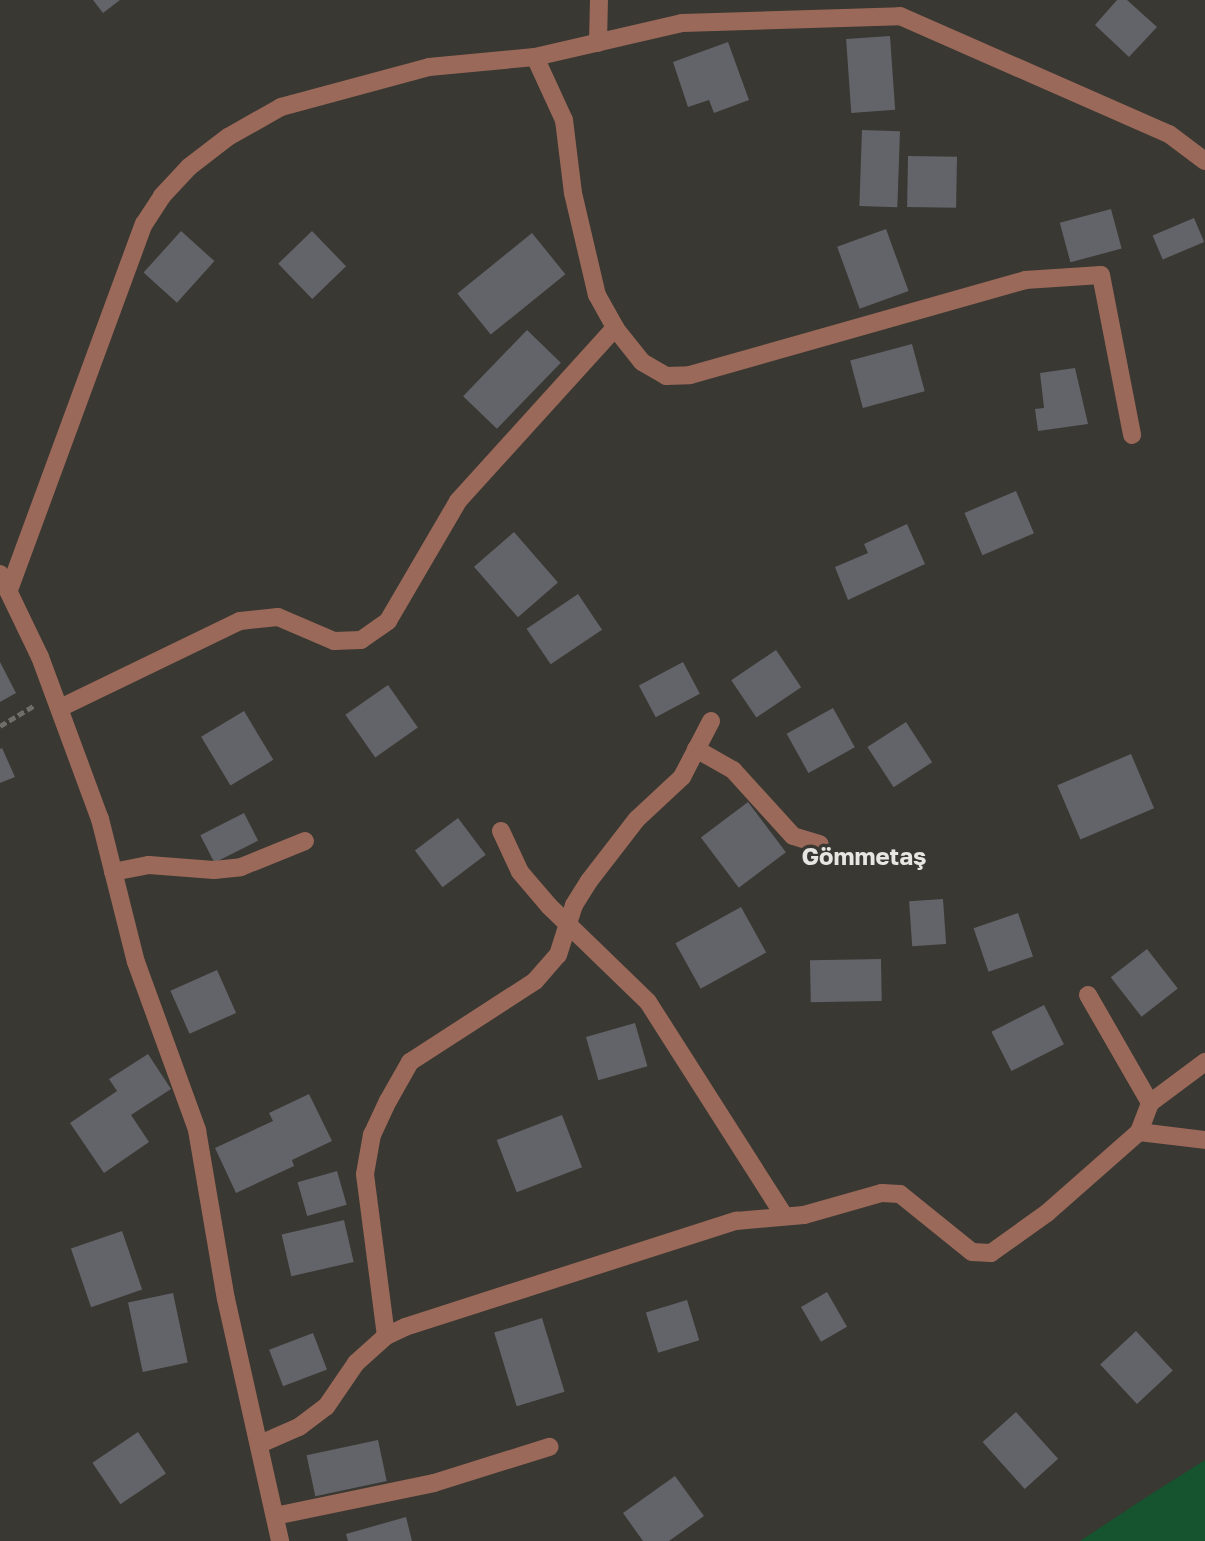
<!DOCTYPE html>
<html>
<head>
<meta charset="utf-8">
<style>
  body { margin:0 }
  #map { position:relative; width:1205px; height:1541px; overflow:hidden; background:#393832; font-family:"Golos Text",sans-serif }
  div>[style] { position:absolute }
  [style*='--x'] { left:calc(var(--x)*1px); top:calc(var(--y)*1px); width:calc(var(--w)*1px); rotate:calc(var(--a)*1deg) }
  .green>* { inset:0; background:#15542e }
  .building>* { inset:0; background:#63636a; transform-origin:0 0 }
  .path>* { height:4.5px; margin-top:-2.25px; transform-origin:0; background:repeating-linear-gradient(90deg,#6f6e69 0 7px,transparent 0 10.5px) }
  .minor>* { height:18px; margin:-9px; padding:0 9px; transform-origin:9px; border-radius:9px; background:#9b6959 }
  span { translate:-50% -50%; white-space:nowrap; text-align:center; line-height:1.15; -webkit-text-stroke:7px #393832; paint-order:stroke }
  .quarter-label { font-size:24px; color:#e7e6e2; font-weight:700 }
</style>
</head>
<body>
<div id="map">
  <div class="green">
    <div style="clip-path:polygon(1205px 1460px,1205px 1541px,1080px 1541px,1145px 1498px)"></div>
  </div>
  <div class="building">
    <div style="clip-path:polygon(93px 0,120px 0,103px 13px)"></div>
    <div style="clip-path:polygon(1117px 0,1127px 0,1157px 27px,1129px 57px,1095px 25px)"></div>
    <div style="left:890px;top:36px;width:74px;height:44px;rotate:86deg"></div>
    <div style="clip-path:polygon(728px 42px,749px 100px,714px 113px,709px 100px,688px 107px,673px 62px)"></div>
    <div style="left:862px;top:130px;width:38px;height:76px;rotate:2deg"></div>
    <div style="left:908px;top:156px;width:49px;height:51px;rotate:1deg"></div>
    <div style="left:1111px;top:209px;width:41px;height:53px;rotate:75deg"></div>
    <div style="left:1194px;top:218px;width:26px;height:45px;rotate:67deg"></div>
    <div style="left:886px;top:229px;width:66px;height:52px;rotate:70deg"></div>
    <div style="left:181px;top:231px;width:45px;height:56px;rotate:42deg"></div>
    <div style="left:312px;top:231px;width:49px;height:47px;rotate:46deg"></div>
    <div style="left:532px;top:233px;width:53px;height:96px;rotate:51deg"></div>
    <div style="left:527px;top:330px;width:47px;height:92px;rotate:44deg"></div>
    <div style="left:912px;top:344px;width:49px;height:64px;rotate:75deg"></div>
    <div style="clip-path:polygon(1075px 368px,1088px 424px,1038px 431px,1035px 409px,1044px 408px,1040px 373px)"></div>
    <div style="left:1016px;top:491px;width:46px;height:56px;rotate:67deg"></div>
    <div style="clip-path:polygon(907px 524px,925px 564px,848px 600px,835px 567px,868px 553px,864px 544px)"></div>
    <div style="left:514px;top:532px;width:67px;height:53px;rotate:49deg"></div>
    <div style="left:578px;top:594px;width:43px;height:62px;rotate:56deg"></div>
    <div style="left:776px;top:650px;width:45px;height:54px;rotate:56deg"></div>
    <div style="clip-path:polygon(0 662px,16px 693px,0 702px)"></div>
    <div style="left:683px;top:662px;width:36px;height:50px;rotate:62deg"></div>
    <div style="left:388px;top:685px;width:52px;height:52px;rotate:55deg"></div>
    <div style="left:833px;top:708px;width:45px;height:53px;rotate:61deg"></div>
    <div style="left:244px;top:711px;width:57px;height:50px;rotate:59deg"></div>
    <div style="left:906px;top:722px;width:48px;height:46px;rotate:57deg"></div>
    <div style="clip-path:polygon(2px 748px,15px 777px,0 783px,0 749px)"></div>
    <div style="left:1131px;top:754px;width:59px;height:80px;rotate:67deg"></div>
    <div style="left:748px;top:802px;width:63px;height:59px;rotate:53deg"></div>
    <div style="left:244px;top:813px;width:31px;height:49px;rotate:63deg"></div>
    <div style="left:458px;top:818px;width:46px;height:54px;rotate:53deg"></div>
    <div style="left:943px;top:899px;width:45px;height:34px;rotate:86deg"></div>
    <div style="left:741px;top:907px;width:52px;height:75px;rotate:61deg"></div>
    <div style="left:1018px;top:913px;width:46px;height:47px;rotate:71deg"></div>
    <div style="left:1147px;top:949px;width:50px;height:46px;rotate:52deg"></div>
    <div style="left:881px;top:959px;width:42px;height:71px;rotate:89deg"></div>
    <div style="left:217px;top:970px;width:47px;height:51px;rotate:66deg"></div>
    <div style="left:1044px;top:1005px;width:44px;height:59px;rotate:63deg"></div>
    <div style="left:635px;top:1023px;width:45px;height:51px;rotate:74deg"></div>
    <div style="clip-path:polygon(148px 1054px,171px 1089px,131px 1115px,149px 1142px,104px 1173px,70px 1123px,117px 1091px,109px 1079px)"></div>
    <div style="clip-path:polygon(309px 1094px,332px 1141px,292px 1160px,294px 1166px,236px 1193px,215px 1148px,273px 1121px,269px 1113px)"></div>
    <div style="left:562px;top:1115px;width:56px;height:70px;rotate:69deg"></div>
    <div style="left:337px;top:1171px;width:35px;height:41px;rotate:74deg"></div>
    <div style="left:344px;top:1220px;width:43px;height:64px;rotate:77deg"></div>
    <div style="left:122px;top:1231px;width:62px;height:54px;rotate:71deg"></div>
    <div style="left:827px;top:1292px;width:40px;height:30px;rotate:60deg"></div>
    <div style="left:173px;top:1293px;width:71px;height:46px;rotate:78deg"></div>
    <div style="left:687px;top:1300px;width:42px;height:43px;rotate:73deg"></div>
    <div style="left:542px;top:1318px;width:77px;height:50px;rotate:73deg"></div>
    <div style="left:1136px;top:1331px;width:54px;height:49px;rotate:47deg"></div>
    <div style="left:313px;top:1333px;width:39px;height:47px;rotate:69deg"></div>
    <div style="left:1016px;top:1412px;width:63px;height:45px;rotate:48deg"></div>
    <div style="left:138px;top:1432px;width:50px;height:55px;rotate:56deg"></div>
    <div style="left:378px;top:1440px;width:42px;height:73px;rotate:78deg"></div>
    <div style="clip-path:polygon(675px 1476px,704px 1516px,669px 1541px,643px 1541px,623px 1513px)"></div>
    <div style="clip-path:polygon(406px 1517px,412px 1541px,348px 1541px,346px 1534px)"></div>
  </div>
  <div class="path">
    <div style="--x:0;--y:726;--w:41;--a:-31"></div>
  </div>
  <div class="minor">
    <div style="--x:598;--y:43;--w:43;--a:-88.7"></div>
    <div style="--x:535;--y:57;--w:69;--a:65.3"></div>
    <div style="--x:564;--y:120;--w:74;--a:83"></div>
    <div style="--x:573;--y:193;--w:105;--a:76.8"></div>
    <div style="--x:597;--y:295;--w:38;--a:61"></div>
    <div style="--x:615;--y:328;--w:43;--a:51.5"></div>
    <div style="--x:642;--y:362;--w:28;--a:30"></div>
    <div style="--x:666;--y:376;--w:24;--a:-2"></div>
    <div style="--x:690;--y:375;--w:348;--a:-15.8"></div>
    <div style="--x:1025;--y:280;--w:76;--a:-3.8"></div>
    <div style="--x:1101;--y:275;--w:163;--a:79"></div>
    <div style="--x:0;--y:574;--w:92;--a:64.3"></div>
    <div style="--x:40;--y:657;--w:173;--a:69.7"></div>
    <div style="--x:100;--y:819;--w:147;--a:75.9"></div>
    <div style="--x:136;--y:962;--w:179;--a:70"></div>
    <div style="--x:197;--y:1130;--w:171;--a:80.3"></div>
    <div style="--x:226;--y:1299;--w:248;--a:77.4"></div>
    <div style="--x:9;--y:590;--w:390;--a:-69.8"></div>
    <div style="--x:144;--y:224;--w:33;--a:-57"></div>
    <div style="--x:162;--y:196;--w:40;--a:-47"></div>
    <div style="--x:189;--y:167;--w:49;--a:-37.6"></div>
    <div style="--x:228;--y:137;--w:61;--a:-29.5"></div>
    <div style="--x:281;--y:107;--w:153;--a:-15.1"></div>
    <div style="--x:429;--y:67;--w:106;--a:-5.4"></div>
    <div style="--x:535;--y:57;--w:151;--a:-13"></div>
    <div style="--x:682;--y:23;--w:218;--a:-1.8"></div>
    <div style="--x:900;--y:16;--w:294;--a:23.7"></div>
    <div style="--x:1169;--y:134;--w:45;--a:36.9"></div>
    <div style="--x:60;--y:708;--w:200;--a:-25.8"></div>
    <div style="--x:240;--y:621;--w:38;--a:-6"></div>
    <div style="--x:278;--y:617;--w:61;--a:23.2"></div>
    <div style="--x:334;--y:641;--w:27;--a:-2"></div>
    <div style="--x:361;--y:640;--w:33;--a:-35"></div>
    <div style="--x:388;--y:621;--w:139;--a:-59.7"></div>
    <div style="--x:458;--y:501;--w:234;--a:-47.8"></div>
    <div style="--x:696;--y:749;--w:43;--a:29.6"></div>
    <div style="--x:733;--y:770;--w:89;--a:47.7"></div>
    <div style="--x:793;--y:836;--w:28;--a:17"></div>
    <div style="--x:501;--y:831;--w:45;--a:65.1"></div>
    <div style="--x:520;--y:872;--w:45;--a:49.5"></div>
    <div style="--x:549;--y:906;--w:138;--a:44.1"></div>
    <div style="--x:648;--y:1002;--w:251;--a:57.5"></div>
    <div style="--x:113;--y:872;--w:37;--a:-11"></div>
    <div style="--x:149;--y:865;--w:65;--a:4.4"></div>
    <div style="--x:214;--y:870;--w:27;--a:-6"></div>
    <div style="--x:241;--y:867;--w:69;--a:-22.1"></div>
    <div style="--x:1088;--y:995;--w:125;--a:60.1"></div>
    <div style="--x:1139;--y:1132;--w:66;--a:6.9"></div>
    <div style="--x:386;--y:1336;--w:163;--a:-97.4"></div>
    <div style="--x:365;--y:1174;--w:40;--a:-80"></div>
    <div style="--x:372;--y:1135;--w:38;--a:-65"></div>
    <div style="--x:388;--y:1101;--w:45;--a:-60.6"></div>
    <div style="--x:410;--y:1062;--w:149;--a:-32.9"></div>
    <div style="--x:535;--y:981;--w:35;--a:-49"></div>
    <div style="--x:558;--y:955;--w:52;--a:-72.3"></div>
    <div style="--x:574;--y:905;--w:28;--a:-58"></div>
    <div style="--x:589;--y:881;--w:78;--a:-52.3"></div>
    <div style="--x:637;--y:819;--w:62;--a:-43"></div>
    <div style="--x:682;--y:777;--w:63;--a:-62.6"></div>
    <div style="--x:260;--y:1444;--w:43;--a:-23.6"></div>
    <div style="--x:299;--y:1427;--w:34;--a:-37"></div>
    <div style="--x:326;--y:1407;--w:53;--a:-55.7"></div>
    <div style="--x:356;--y:1363;--w:40;--a:-42"></div>
    <div style="--x:386;--y:1336;--w:21;--a:-25"></div>
    <div style="--x:405;--y:1327;--w:348;--a:-17.8"></div>
    <div style="--x:736;--y:1221;--w:68;--a:-5"></div>
    <div style="--x:804;--y:1215;--w:81;--a:-15.8"></div>
    <div style="--x:882;--y:1193;--w:18;--a:3"></div>
    <div style="--x:900;--y:1194;--w:92;--a:38.9"></div>
    <div style="--x:972;--y:1252;--w:19;--a:3"></div>
    <div style="--x:991;--y:1253;--w:69;--a:-35.5"></div>
    <div style="--x:1047;--y:1213;--w:123;--a:-41.4"></div>
    <div style="--x:1139;--y:1132;--w:31;--a:-69"></div>
    <div style="--x:1150;--y:1103;--w:69;--a:-36.7"></div>
    <div style="--x:275;--y:1516;--w:162;--a:-11.7"></div>
    <div style="--x:434;--y:1483;--w:121;--a:-17.4"></div>
  </div>
  <div class="quarter-label">
    <span style="left:864px;top:856px">Gömmetaş</span>
  </div>
</div>
</body>
</html>
